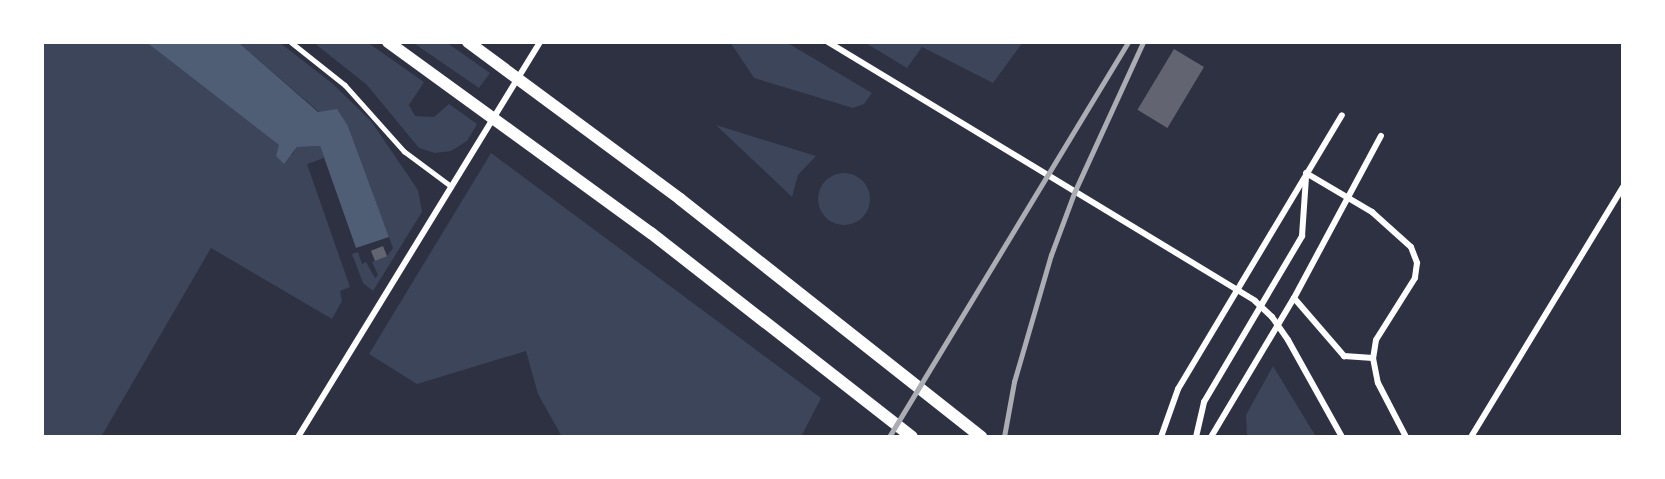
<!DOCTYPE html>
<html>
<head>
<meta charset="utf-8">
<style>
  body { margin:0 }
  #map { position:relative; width:1665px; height:479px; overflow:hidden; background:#2d3142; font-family:"Varela Round",sans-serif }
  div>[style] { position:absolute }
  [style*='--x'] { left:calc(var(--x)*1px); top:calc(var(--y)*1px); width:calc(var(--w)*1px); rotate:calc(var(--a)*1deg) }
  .green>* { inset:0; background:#3c4559 }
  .round { border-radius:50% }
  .water>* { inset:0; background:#4f5d75 }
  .building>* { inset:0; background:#626471; transform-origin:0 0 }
  .service>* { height:4.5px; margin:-2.25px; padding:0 2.25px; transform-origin:2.25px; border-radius:2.25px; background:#fff }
  .minor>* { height:6px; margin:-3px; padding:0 3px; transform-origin:3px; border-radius:3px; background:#fff }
  .secondary>* { height:12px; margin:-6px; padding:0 6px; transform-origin:6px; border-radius:6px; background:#fff }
  .rail>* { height:4.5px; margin:-2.25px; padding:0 2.25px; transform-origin:2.25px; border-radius:2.25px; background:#abadb3 }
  span { translate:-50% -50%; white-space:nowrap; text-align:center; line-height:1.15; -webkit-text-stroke:6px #fff; paint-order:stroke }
  .frame { position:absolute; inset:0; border:44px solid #fff; pointer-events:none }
</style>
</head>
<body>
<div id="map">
  <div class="green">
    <div style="clip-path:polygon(42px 42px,146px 42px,292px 155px,297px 147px,320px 146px,324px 158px,307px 164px,350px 287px,340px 291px,342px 301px,332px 319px,211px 248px,101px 437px,42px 437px)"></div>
    <div style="clip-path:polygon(238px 42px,279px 42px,333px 84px,371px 121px,418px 190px,422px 212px,373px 291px,363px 283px,352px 254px,358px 252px,362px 264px,366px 262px,375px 278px,378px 275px,372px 262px,387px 256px,393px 248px,348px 126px,319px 112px)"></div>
    <div style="clip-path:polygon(313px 42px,367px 42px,424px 82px,409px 105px,415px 116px,434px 117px,449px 104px,477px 124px,467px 141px,451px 151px,435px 153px,419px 148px,367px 85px)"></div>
    <div style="clip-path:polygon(412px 42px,446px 42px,490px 73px,479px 88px)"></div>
    <div style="clip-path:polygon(730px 42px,786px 42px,872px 93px,864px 104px,853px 108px,754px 78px)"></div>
    <div style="clip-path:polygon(864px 42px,1023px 42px,993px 83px,922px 47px,907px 68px)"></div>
    <div style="clip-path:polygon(716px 125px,816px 156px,798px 175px,792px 197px)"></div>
    <div style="clip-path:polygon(491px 153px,821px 398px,801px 437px,562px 437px,538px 394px,526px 351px,417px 384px,369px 354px)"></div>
    <div class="round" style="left:818px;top:173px;width:52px;height:52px"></div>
    <div style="clip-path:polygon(1273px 366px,1315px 435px,1317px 437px,1247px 437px,1246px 415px)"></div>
  </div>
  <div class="water">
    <div style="clip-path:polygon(146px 42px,238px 42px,318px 112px,337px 109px,348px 126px,389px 237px,356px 248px,320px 146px,297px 147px,284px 164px,276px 156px,279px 145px)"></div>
  </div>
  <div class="building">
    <div style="left:1174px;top:49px;width:35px;height:71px;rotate:31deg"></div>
    <div style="left:383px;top:246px;width:11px;height:13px;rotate:68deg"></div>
  </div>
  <div class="service">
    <div style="--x:291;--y:42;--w:69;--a:38.5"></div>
    <div style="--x:345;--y:85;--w:89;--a:48.2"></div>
    <div style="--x:404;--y:151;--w:59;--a:36.7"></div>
  </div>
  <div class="minor">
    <div style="--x:828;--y:42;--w:499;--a:31.2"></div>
    <div style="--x:1255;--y:301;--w:23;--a:43"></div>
    <div style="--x:1272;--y:317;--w:28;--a:55"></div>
    <div style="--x:1288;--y:340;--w:111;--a:60.9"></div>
    <div style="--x:1306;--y:173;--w:77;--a:30.6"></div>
    <div style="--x:1372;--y:212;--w:52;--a:41.9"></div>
    <div style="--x:1411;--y:247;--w:17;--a:69"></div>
    <div style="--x:1417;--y:263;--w:15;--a:98"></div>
    <div style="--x:1415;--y:278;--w:73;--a:122.2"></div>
    <div style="--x:1376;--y:340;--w:18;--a:99"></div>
    <div style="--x:1373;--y:358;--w:25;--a:79"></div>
    <div style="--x:1378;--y:383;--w:61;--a:62.6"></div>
    <div style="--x:1294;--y:298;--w:77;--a:49.2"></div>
    <div style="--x:1344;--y:356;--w:29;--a:4"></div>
    <div style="--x:298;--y:437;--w:463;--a:-58.5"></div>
    <div style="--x:1161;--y:437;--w:51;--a:-70.5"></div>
    <div style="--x:1178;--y:389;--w:319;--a:-59.1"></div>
    <div style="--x:1196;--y:437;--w:36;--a:-77"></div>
    <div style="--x:1204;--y:402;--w:193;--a:-59.4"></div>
    <div style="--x:1302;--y:236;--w:59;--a:-86.1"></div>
    <div style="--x:1211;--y:437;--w:162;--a:-59.2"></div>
    <div style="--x:1294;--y:298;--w:184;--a:-61.8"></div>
    <div style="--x:1471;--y:437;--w:293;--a:-58.7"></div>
  </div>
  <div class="secondary">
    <div style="--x:388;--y:42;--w:325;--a:36"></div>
    <div style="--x:651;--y:233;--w:331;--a:38"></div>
    <div style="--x:468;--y:42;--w:264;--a:36.5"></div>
    <div style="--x:680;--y:199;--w:384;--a:38.3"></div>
  </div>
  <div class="rail">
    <div style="--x:889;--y:437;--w:462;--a:-58.8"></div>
    <div style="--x:1004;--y:437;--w:56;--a:-79.7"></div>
    <div style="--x:1014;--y:382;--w:132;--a:-73.8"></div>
    <div style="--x:1051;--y:255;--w:66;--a:-69.6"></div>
    <div style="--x:1074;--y:193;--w:166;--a:-65.4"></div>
  </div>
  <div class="frame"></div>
</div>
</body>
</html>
